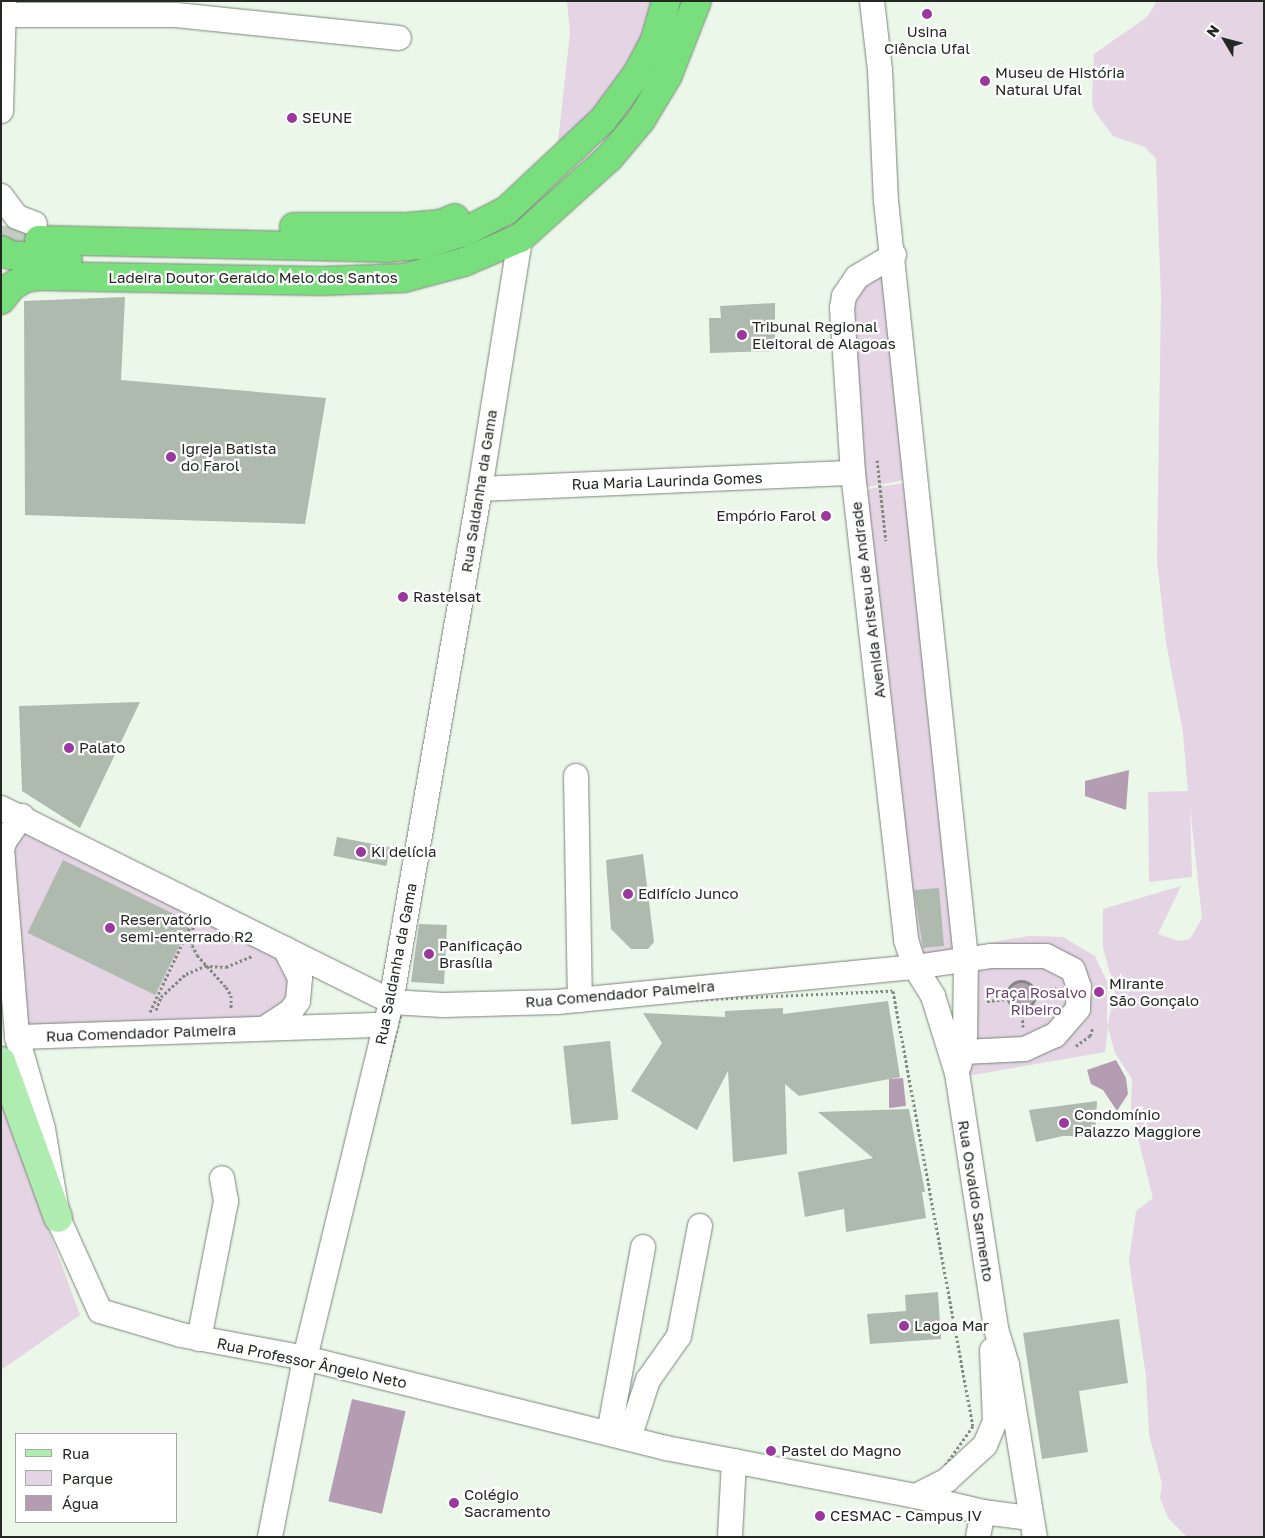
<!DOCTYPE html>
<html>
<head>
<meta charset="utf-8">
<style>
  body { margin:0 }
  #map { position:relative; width:1265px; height:1538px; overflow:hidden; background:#eaf7e9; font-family:"Golos Text",sans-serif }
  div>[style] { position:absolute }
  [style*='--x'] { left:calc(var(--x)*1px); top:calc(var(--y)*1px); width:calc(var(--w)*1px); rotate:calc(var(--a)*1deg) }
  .green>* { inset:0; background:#e4d4e4 }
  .water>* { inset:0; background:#b49db3; transform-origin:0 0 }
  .round { border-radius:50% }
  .building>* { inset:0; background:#adbaad; transform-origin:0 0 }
  .highway-tunnel>* { height:28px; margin-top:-14px; transform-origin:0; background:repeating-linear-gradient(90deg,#c2cec1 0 28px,transparent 0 42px) }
  .path>* { height:3px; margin-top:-1.5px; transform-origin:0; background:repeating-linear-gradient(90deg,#818a81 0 2.5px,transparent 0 5px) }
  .path>.ring { margin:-1.5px; padding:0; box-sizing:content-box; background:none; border:3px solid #818a81; border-radius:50% }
  .roads { filter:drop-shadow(0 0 1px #798578) drop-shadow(0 0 1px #798578) }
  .minor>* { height:24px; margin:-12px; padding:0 12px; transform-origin:12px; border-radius:12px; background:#fff }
  .major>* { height:28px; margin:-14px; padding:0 14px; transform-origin:14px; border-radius:14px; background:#aeecb0 }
  .highway>* { height:28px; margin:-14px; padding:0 14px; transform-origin:14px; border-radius:14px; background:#78df7c }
  .dots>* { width:14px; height:14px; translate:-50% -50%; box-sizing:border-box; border:2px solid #fff; border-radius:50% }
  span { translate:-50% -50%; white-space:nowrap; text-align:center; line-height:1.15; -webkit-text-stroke:4.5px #fff; paint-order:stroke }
  .poi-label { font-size:15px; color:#232823 }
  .left { translate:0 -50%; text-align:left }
  .right { translate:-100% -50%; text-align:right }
  .street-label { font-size:15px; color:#232823 }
  .park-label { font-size:15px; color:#6b486c }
  .frame { position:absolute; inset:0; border:2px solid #232823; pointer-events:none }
  .legend { position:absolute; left:15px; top:1433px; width:162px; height:90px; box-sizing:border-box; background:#fff; border:1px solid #a7a9a7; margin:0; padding:6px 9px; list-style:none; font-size:15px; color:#232823 }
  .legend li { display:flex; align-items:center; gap:10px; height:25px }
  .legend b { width:25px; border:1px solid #a7a9a7 }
  .north { position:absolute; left:1200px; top:15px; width:50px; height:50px; -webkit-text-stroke:4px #fff; paint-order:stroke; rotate:307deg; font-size:14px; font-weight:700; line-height:20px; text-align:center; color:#232823 }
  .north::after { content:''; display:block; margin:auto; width:18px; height:22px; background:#232823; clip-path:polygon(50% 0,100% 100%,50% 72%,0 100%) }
</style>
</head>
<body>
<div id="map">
  <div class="green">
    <div style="clip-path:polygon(567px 1px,666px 1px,655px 40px,555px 169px,570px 33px)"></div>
    <div style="clip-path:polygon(1157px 1px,1264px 1px,1264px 1537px,1187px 1537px,1168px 1518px,1160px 1498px,1162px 1484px,1149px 1434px,1146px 1376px,1129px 1261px,1136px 1211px,1153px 1198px,1131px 1110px,1132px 1079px,1115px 1053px,1108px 1027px,1105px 1052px,967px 1076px,971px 950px,993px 942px,1029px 936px,1063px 937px,1095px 956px,1107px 982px,1107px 1027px,1115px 993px,1103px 947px,1103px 909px,1181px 886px,1158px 934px,1179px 941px,1190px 939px,1202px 918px,1190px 807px,1192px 877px,1149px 882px,1148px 792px,1188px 791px,1183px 733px,1166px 642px,1157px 561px,1161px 297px,1156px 159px,1145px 147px,1113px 136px,1093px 109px,1092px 97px,1094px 54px,1147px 17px)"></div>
    <div style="clip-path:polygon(890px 260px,909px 479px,857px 489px,843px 313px,857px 283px)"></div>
    <div style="clip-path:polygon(909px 482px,963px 953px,902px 959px,857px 491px)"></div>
    <div style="clip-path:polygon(23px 826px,268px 943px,286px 967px,293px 999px,267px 1017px,19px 1032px,5px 845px)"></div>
    <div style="clip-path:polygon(1px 1099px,80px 1315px,1px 1370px)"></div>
  </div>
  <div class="water">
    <div style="clip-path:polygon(1129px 770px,1126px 810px,1085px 796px,1085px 781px)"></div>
    <div class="round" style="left:1008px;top:982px;width:26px;height:26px"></div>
    <div style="clip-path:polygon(1116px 1060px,1126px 1078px,1128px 1094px,1117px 1111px,1103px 1090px,1091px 1084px,1087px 1070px)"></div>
    <div style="clip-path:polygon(903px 1078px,906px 1106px,889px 1108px,889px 1079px)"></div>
    <div style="left:352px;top:1399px;width:55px;height:105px;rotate:13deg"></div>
  </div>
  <div class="building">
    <div style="clip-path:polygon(125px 297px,121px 380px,326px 398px,305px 524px,25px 515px,24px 301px)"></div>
    <div style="clip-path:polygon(775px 303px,775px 351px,710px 353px,709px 318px,721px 318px,720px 306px)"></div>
    <div style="clip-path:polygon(140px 702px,80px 828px,22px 791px,19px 706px)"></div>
    <div style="left:337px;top:837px;width:54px;height:19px;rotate:11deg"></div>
    <div style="clip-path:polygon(643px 854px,654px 942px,648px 949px,631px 949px,611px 929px,606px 860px)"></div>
    <div style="left:63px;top:860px;width:142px;height:81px;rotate:26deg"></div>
    <div style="clip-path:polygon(939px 888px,944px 946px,923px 948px,914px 890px)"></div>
    <div style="clip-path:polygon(419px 924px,447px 925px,444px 984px,411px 982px)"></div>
    <div style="clip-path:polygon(888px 1001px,900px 1077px,799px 1096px,785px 1084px,787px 1154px,733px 1162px,728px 1071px,697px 1130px,631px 1091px,662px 1043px,643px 1013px,725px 1017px,725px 1011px,783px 1008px,783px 1014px)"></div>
    <div style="left:610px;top:1041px;width:79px;height:47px;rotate:84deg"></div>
    <div style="clip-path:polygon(1097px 1101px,1095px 1136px,1063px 1136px,1036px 1142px,1029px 1110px)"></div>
    <div style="clip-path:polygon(909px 1109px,925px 1192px,922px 1192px,926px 1218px,846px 1232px,844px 1209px,805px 1217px,798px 1172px,873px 1158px,818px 1112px)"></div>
    <div style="clip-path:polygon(938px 1292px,941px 1339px,870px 1344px,867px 1314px,906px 1311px,905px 1295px)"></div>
    <div style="clip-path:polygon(1119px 1319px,1128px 1383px,1079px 1391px,1088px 1452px,1042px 1459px,1023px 1333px)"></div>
  </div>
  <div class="highway-tunnel">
    <div style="--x:1;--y:240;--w:38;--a:0"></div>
  </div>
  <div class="path">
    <div style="--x:877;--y:460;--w:81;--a:83.7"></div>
    <div style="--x:193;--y:927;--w:18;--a:93"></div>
    <div style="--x:192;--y:945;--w:11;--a:63"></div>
    <div style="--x:197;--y:955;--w:43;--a:47.8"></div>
    <div style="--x:226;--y:987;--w:9;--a:58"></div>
    <div style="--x:231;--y:995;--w:14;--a:90"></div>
    <div class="ring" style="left:1007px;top:981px;width:25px;height:25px"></div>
    <div style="--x:1035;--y:990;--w:21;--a:-5"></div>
    <div style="--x:893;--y:991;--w:442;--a:79.6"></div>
    <div style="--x:973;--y:1426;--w:61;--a:125"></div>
    <div style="--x:938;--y:1476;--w:36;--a:150"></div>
    <div style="--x:907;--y:1494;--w:610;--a:-166.53"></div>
    <div style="--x:314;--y:1352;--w:350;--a:-75.6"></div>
    <div style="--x:401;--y:1013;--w:492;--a:-2.6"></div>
    <div style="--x:987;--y:1001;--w:20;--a:-6"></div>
    <div style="--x:156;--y:1010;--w:14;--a:-69"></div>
    <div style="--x:161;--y:997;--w:34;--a:-43"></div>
    <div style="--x:186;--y:974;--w:21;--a:-23"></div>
    <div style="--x:205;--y:966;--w:21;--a:3"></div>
    <div style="--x:226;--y:967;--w:28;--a:-23"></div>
    <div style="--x:1022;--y:1010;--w:17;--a:87"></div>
    <div style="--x:150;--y:1012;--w:94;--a:-64.8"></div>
    <div style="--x:1076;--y:1046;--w:17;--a:-36"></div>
    <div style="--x:1090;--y:1036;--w:9;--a:-72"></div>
  </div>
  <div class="roads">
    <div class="minor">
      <div style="--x:872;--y:1;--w:69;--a:83.4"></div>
      <div style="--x:880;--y:70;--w:131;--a:87.4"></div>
      <div style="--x:886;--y:201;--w:761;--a:83.97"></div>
      <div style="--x:966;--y:958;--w:88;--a:90.7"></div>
      <div style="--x:965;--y:1046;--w:21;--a:107"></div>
      <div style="--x:3;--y:15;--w:173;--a:0"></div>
      <div style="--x:176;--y:15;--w:224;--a:5.9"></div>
      <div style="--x:1;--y:111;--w:110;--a:-88.4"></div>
      <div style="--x:1;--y:196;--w:26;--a:53"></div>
      <div style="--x:17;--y:217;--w:19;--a:21"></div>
      <div style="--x:894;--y:255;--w:43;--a:149.3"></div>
      <div style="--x:857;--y:277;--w:23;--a:124"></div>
      <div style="--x:844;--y:296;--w:12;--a:99"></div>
      <div style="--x:842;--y:308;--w:165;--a:86.2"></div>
      <div style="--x:853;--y:473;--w:470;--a:83.5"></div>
      <div style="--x:906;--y:940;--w:28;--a:72"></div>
      <div style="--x:915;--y:967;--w:34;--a:58"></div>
      <div style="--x:933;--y:996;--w:81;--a:72.7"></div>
      <div style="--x:957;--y:1073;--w:259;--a:81.3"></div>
      <div style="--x:996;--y:1329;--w:38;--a:73"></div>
      <div style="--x:1007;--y:1365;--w:174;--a:80.8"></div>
      <div style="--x:480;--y:489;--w:373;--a:-2.5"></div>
      <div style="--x:576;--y:776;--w:224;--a:89"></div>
      <div style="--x:1;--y:808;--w:436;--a:26.4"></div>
      <div style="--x:391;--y:1002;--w:52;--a:3.3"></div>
      <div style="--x:443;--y:1005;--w:114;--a:-1.5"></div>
      <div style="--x:557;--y:1002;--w:360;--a:-5.6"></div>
      <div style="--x:915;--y:967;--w:76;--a:-8.3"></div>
      <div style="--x:990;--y:956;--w:56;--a:0"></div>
      <div style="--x:1046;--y:956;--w:30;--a:27"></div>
      <div style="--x:1073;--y:970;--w:18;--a:71"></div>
      <div style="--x:1079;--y:987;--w:22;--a:93"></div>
      <div style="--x:1078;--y:1009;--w:35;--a:131"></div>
      <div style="--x:1055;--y:1035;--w:33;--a:155"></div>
      <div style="--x:1025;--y:1049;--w:62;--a:177.2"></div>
      <div style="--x:22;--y:816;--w:29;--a:125"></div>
      <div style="--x:5;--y:840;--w:9;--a:108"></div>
      <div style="--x:2;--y:849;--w:189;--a:85.4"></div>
      <div style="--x:17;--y:1037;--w:96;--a:74.2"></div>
      <div style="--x:43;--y:1129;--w:90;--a:80.4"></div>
      <div style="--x:58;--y:1218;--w:102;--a:65.7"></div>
      <div style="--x:100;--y:1311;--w:84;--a:16.5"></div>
      <div style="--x:181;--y:1335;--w:126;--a:10.5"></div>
      <div style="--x:305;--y:1358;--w:372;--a:14"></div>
      <div style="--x:666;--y:1448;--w:255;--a:10.9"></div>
      <div style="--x:916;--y:1496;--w:69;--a:13.4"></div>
      <div style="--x:983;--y:1512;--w:46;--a:7.4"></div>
      <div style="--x:265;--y:1028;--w:31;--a:-33"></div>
      <div style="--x:291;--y:1011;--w:12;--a:-55"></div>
      <div style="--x:298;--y:1001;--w:23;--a:-85"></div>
      <div style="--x:300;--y:978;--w:33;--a:-117"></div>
      <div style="--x:17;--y:1037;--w:369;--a:-1.9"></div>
      <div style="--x:199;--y:1339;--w:141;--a:-78.9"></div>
      <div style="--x:226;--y:1201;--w:23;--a:-100"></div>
      <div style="--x:609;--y:1433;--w:189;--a:-79.6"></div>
      <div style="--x:629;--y:1438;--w:61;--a:-71.9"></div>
      <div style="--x:648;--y:1380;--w:54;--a:-54.8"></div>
      <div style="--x:679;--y:1336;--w:112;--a:-79.2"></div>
      <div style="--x:916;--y:1496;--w:35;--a:-27"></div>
      <div style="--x:947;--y:1480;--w:52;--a:-42.6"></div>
      <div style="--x:985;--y:1445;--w:26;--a:-67"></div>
      <div style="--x:995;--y:1421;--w:71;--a:-92.4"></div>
      <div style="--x:270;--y:1537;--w:182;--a:-78.9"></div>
      <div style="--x:305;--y:1358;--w:366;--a:-76.4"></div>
      <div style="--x:391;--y:1002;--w:521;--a:-80.16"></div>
      <div style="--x:480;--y:489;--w:254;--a:-80.9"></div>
      <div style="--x:730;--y:1537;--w:76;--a:-87"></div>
      <div style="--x:978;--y:1537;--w:25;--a:-79"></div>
    </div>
    <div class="major">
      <div style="--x:1;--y:1061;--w:167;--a:70"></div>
    </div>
    <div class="highway">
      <div style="--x:294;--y:227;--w:113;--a:0"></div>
      <div style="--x:407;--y:227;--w:34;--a:-5"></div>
      <div style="--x:441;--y:224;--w:15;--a:-23"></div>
      <div style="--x:39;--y:240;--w:347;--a:1.3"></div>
      <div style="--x:386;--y:248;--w:36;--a:-5"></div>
      <div style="--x:422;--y:245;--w:44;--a:-17.2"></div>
      <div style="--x:464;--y:232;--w:48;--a:-27.1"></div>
      <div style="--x:507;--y:210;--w:132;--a:-43.2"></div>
      <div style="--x:603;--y:120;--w:57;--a:-53.5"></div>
      <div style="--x:637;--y:74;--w:38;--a:-62"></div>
      <div style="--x:655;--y:40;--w:41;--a:-74.2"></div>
      <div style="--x:1;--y:250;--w:10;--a:29"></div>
      <div style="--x:10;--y:255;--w:58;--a:4.9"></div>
      <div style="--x:1;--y:300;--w:18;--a:-52"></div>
      <div style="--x:12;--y:286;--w:16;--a:-30"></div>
      <div style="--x:26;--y:278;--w:12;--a:-9"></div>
      <div style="--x:38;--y:276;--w:284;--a:1"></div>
      <div style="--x:322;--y:281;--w:82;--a:-2.1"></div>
      <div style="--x:404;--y:278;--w:62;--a:-14.9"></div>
      <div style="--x:464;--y:262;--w:61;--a:-23.2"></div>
      <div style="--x:520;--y:238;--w:121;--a:-42"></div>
      <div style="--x:610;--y:157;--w:48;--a:-50"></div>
      <div style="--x:641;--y:120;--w:52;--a:-59"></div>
      <div style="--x:668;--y:75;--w:79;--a:-68.6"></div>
    </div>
  </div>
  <div class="dots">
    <div style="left:927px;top:14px;background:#9a389e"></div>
    <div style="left:985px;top:81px;background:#9a389e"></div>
    <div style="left:292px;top:118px;background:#9a389e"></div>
    <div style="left:742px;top:335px;background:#9a389e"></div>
    <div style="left:171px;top:457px;background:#9a389e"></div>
    <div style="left:826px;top:516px;background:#9a389e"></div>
    <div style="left:403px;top:597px;background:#9a389e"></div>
    <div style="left:69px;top:748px;background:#9a389e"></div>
    <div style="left:361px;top:852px;background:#9a389e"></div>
    <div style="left:628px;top:894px;background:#9a389e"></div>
    <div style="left:110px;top:928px;background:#9a389e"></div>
    <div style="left:429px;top:954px;background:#9a389e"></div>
    <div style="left:1099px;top:992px;background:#9a389e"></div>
    <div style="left:1064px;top:1123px;background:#9a389e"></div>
    <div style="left:904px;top:1326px;background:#9a389e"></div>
    <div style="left:771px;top:1451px;background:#9a389e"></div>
    <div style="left:454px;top:1503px;background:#9a389e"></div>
    <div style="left:820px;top:1516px;background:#9a389e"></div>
  </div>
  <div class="poi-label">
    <span style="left:927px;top:40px">Usina<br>Ciência Ufal</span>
    <span class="left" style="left:995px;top:81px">Museu de História<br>Natural Ufal</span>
    <span class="left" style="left:302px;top:118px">SEUNE</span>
    <span class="left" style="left:752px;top:335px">Tribunal Regional<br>Eleitoral de Alagoas</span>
    <span class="left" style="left:181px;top:457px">Igreja Batista<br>do Farol</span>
    <span class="right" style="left:816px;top:516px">Empório Farol</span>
    <span class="left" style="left:413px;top:597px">Rastelsat</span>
    <span class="left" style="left:79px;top:748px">Palato</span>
    <span class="left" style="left:371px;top:852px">Ki delícia</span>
    <span class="left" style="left:638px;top:894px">Edifício Junco</span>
    <span class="left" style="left:120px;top:928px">Reservatório<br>semi-enterrado R2</span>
    <span class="left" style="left:439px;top:954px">Panificação<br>Brasília</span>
    <span class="left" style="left:1109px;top:992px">Mirante<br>São Gonçalo</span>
    <span class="left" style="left:1074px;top:1123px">Condomínio<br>Palazzo Maggiore</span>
    <span class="left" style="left:914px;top:1326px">Lagoa Mar</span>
    <span class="left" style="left:781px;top:1451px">Pastel do Magno</span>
    <span class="left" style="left:464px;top:1503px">Colégio<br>Sacramento</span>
    <span class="left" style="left:830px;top:1516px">CESMAC - Campus IV</span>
  </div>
  <div class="street-label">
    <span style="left:253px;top:278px">Ladeira Doutor Geraldo Melo dos Santos</span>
    <span style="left:667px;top:481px;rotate:-2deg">Rua Maria Laurinda Gomes</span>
    <span style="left:479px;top:491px;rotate:-81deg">Rua Saldanha da Gama</span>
    <span style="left:868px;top:600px;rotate:-97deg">Avenida Aristeu de Andrade</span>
    <span style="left:396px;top:964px;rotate:-79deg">Rua Saldanha da Gama</span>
    <span style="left:620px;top:994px;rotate:-5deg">Rua Comendador Palmeira</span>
    <span style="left:141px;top:1033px;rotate:-2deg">Rua Comendador Palmeira</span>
    <span style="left:976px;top:1201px;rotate:81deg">Rua Osvaldo Sarmento</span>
    <span style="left:312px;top:1363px;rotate:12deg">Rua Professor Ângelo Neto</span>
  </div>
  <div class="park-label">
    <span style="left:1036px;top:1001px">Praça Rosalvo<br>Ribeiro</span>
  </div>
  <div class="frame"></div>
  <ul class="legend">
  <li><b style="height:6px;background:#aeecb0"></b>Rua</li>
  <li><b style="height:14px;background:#e4d4e4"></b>Parque</li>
  <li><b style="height:14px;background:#b49db3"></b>Água</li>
  </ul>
  <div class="north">N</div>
</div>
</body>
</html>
